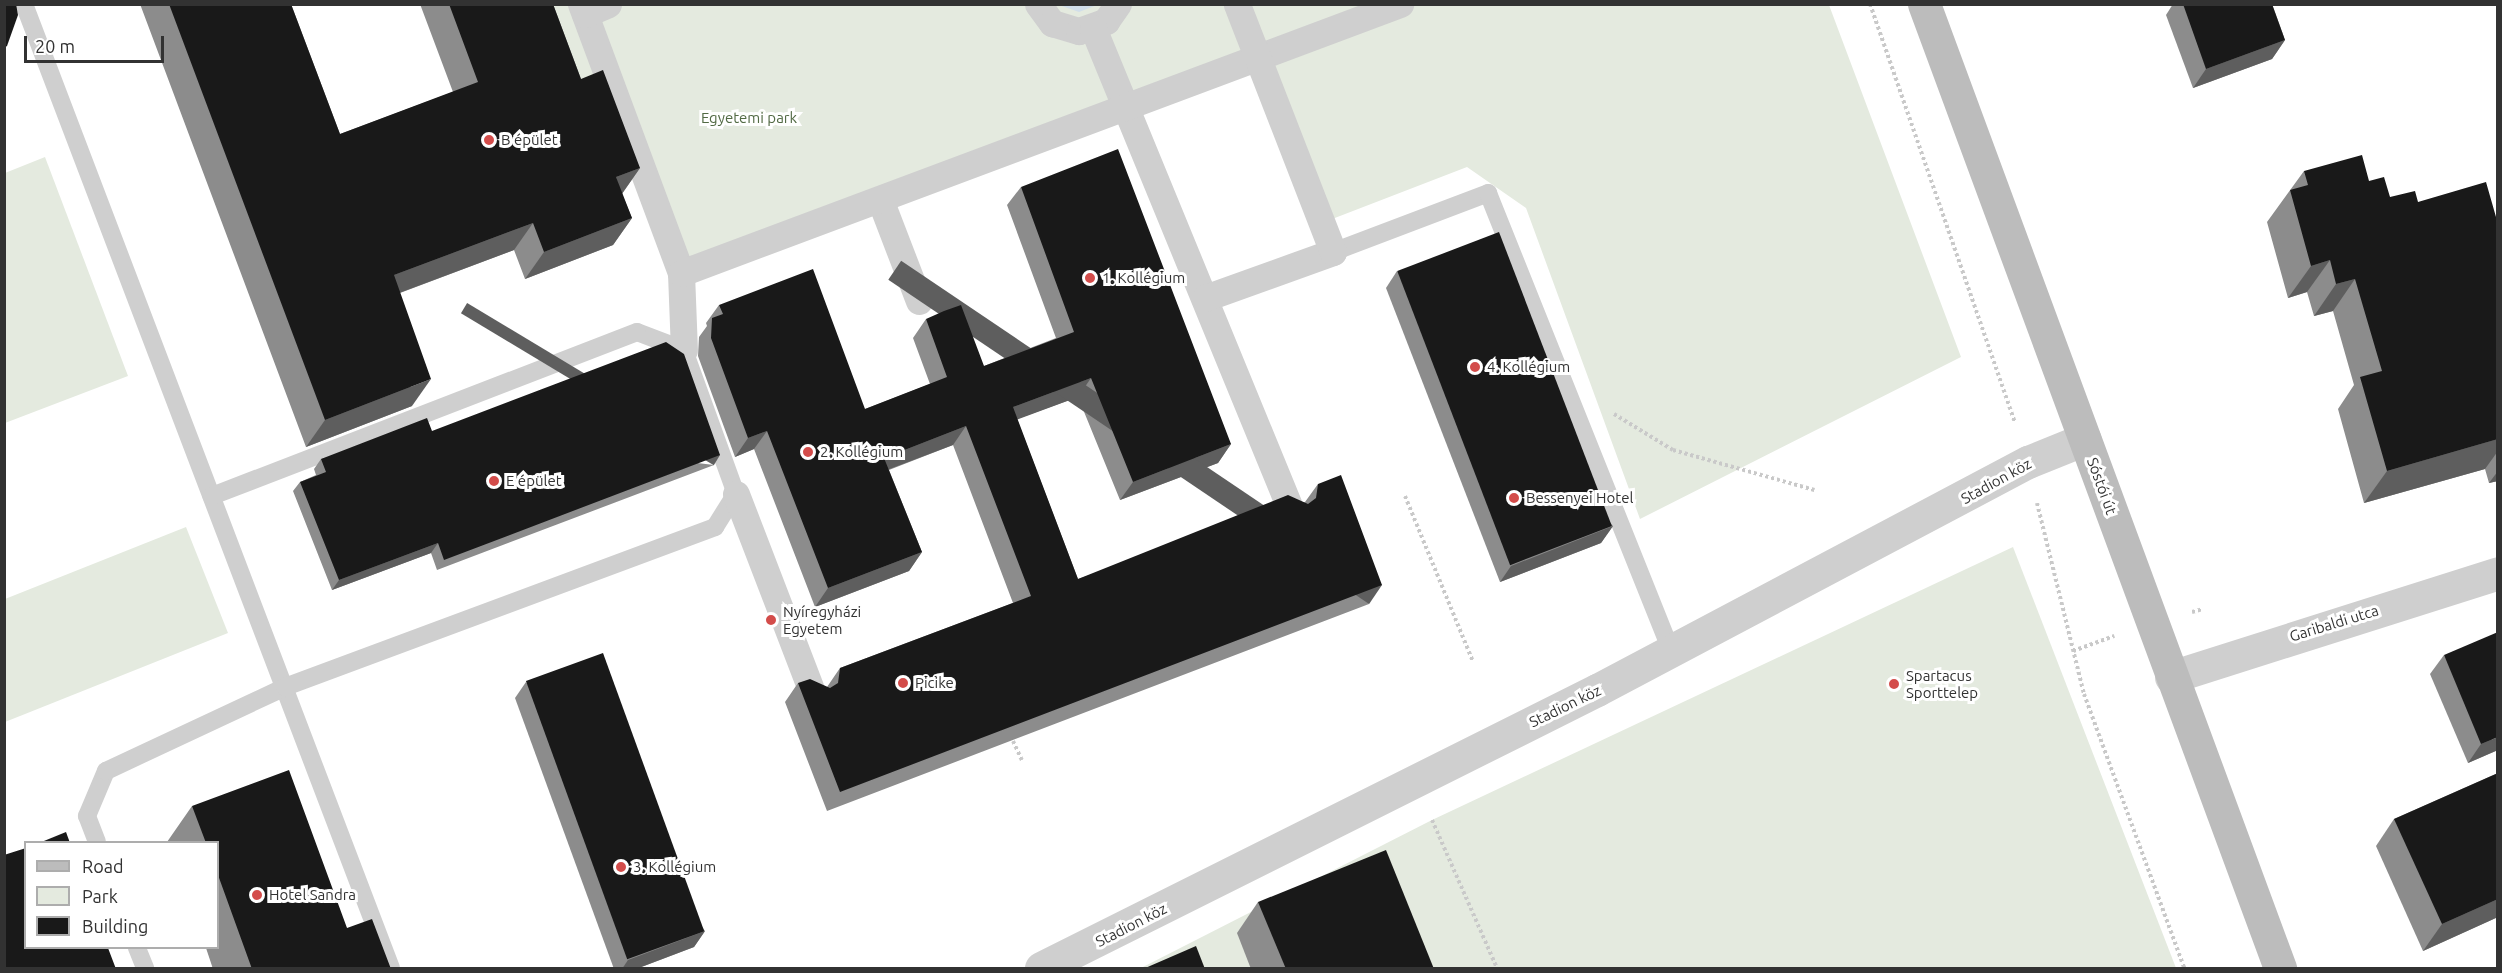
<!DOCTYPE html>
<html>
<head>
<meta charset="utf-8">
<style>
  body { margin:0 }
  #map { position:relative; width:2502px; height:973px; overflow:hidden; background:#fff; font-family:Ubuntu,sans-serif }
  div>[style] { position:absolute }
  [style*='--x'] { left:calc(var(--x)*1px); top:calc(var(--y)*1px); width:calc(var(--w)*1px); rotate:calc(var(--a)*1deg) }
  .green>* { inset:0; background:#e4eadf }
  .water>* { inset:0; background:#d1deea }
  .path>* { height:4px; margin-top:-2px; transform-origin:0; background:repeating-linear-gradient(90deg,#c9c9c9 0 3px,transparent 0 6px) }
  .service>* { height:18px; margin:-9px; padding:0 9px; transform-origin:9px; border-radius:9px; background:#cfcfcf }
  .pedestrian>* { height:27px; margin:-13.5px; padding:0 13.5px; transform-origin:13.5px; border-radius:13.5px; background:#cfcfcf }
  .minor>* { height:33px; margin:-16.5px; padding:0 16.5px; transform-origin:16.5px; border-radius:16.5px; background:#cfcfcf }
  .secondary>* { height:33px; margin:-16.5px; padding:0 16.5px; transform-origin:16.5px; border-radius:16.5px; background:#bcbcbc }
  .wall>* { inset:0; background:#8c8c8c }
  .shaded-wall>* { inset:0; background:#5e5e5e; transform-origin:0 0 }
  .building>* { inset:0; background:#191919; transform-origin:0 0 }
  .dots>* { width:16px; height:16px; translate:-50% -50%; box-sizing:border-box; border:3px solid #fff; border-radius:50% }
  span { translate:-50% -50%; white-space:nowrap; text-align:center; line-height:1.15; -webkit-text-stroke:6px #fff; paint-order:stroke }
  .park-label { font-size:15px; color:#526a44 }
  .poi-label { font-size:15px; color:#323232 }
  .left { translate:0 -50%; text-align:left }
  .street-label { font-size:15px; color:#323232 }
  .frame { position:absolute; inset:0; border:6px solid #323232; pointer-events:none }
  .legend { position:absolute; left:24px; top:841px; width:195px; height:108px; box-sizing:border-box; background:#fff; border:2px solid #adadad; margin:0; padding:8px 10px; list-style:none; font-size:18px; color:#323232 }
  .legend li { display:flex; align-items:center; gap:12px; height:30px }
  .legend b { width:30px; border:2px solid #adadad }
  .scale { position:absolute; left:24px; top:36px; width:140px; height:27px; box-sizing:border-box; border:3px solid #323232; border-top:0; padding-left:8px; font-size:18px; line-height:21px; white-space:nowrap; color:#323232; -webkit-text-stroke:4px #fff; paint-order:stroke }
</style>
</head>
<body>
<div id="map">
  <div class="green">
    <div style="clip-path:polygon(524px 5px,1829px 5px,1961px 357px,1640px 519px,1526px 208px,1467px 167px,1327px 221px,1264px 65px,684px 262px)"></div>
    <div style="clip-path:polygon(45px 157px,128px 376px,5px 423px,5px 173px)"></div>
    <div style="clip-path:polygon(186px 527px,228px 633px,5px 722px,5px 599px)"></div>
    <div style="clip-path:polygon(2013px 547px,2176px 968px,1141px 968px,1432px 820px)"></div>
  </div>
  <div class="water">
    <div style="clip-path:polygon(1059px 5px,1097px 5px,1079px 12px)"></div>
  </div>
  <div class="path">
    <div style="--x:1870;--y:4;--w:443;--a:70.9"></div>
    <div style="--x:1614;--y:414;--w:69;--a:31.4"></div>
    <div style="--x:1673;--y:450;--w:147;--a:15.8"></div>
    <div style="--x:1405;--y:496;--w:179;--a:67.7"></div>
    <div style="--x:2037;--y:503;--w:197;--a:76.2"></div>
    <div style="--x:2084;--y:694;--w:292;--a:69.9"></div>
    <div style="--x:2192;--y:612;--w:11;--a:-15"></div>
    <div style="--x:2073;--y:651;--w:44;--a:-20.1"></div>
    <div style="--x:1013;--y:741;--w:21;--a:65"></div>
    <div style="--x:1432;--y:820;--w:162;--a:66.3"></div>
  </div>
  <div class="service">
    <div style="--x:24;--y:4;--w:1031;--a:69.16"></div>
    <div style="--x:1333;--y:252;--w:166;--a:-20.8"></div>
    <div style="--x:1488;--y:193;--w:493;--a:68.2"></div>
    <div style="--x:97;--y:842;--w:28;--a:-111"></div>
    <div style="--x:87;--y:816;--w:49;--a:-67.1"></div>
    <div style="--x:106;--y:771;--w:198;--a:-25.1"></div>
    <div style="--x:285;--y:687;--w:459;--a:-20.4"></div>
    <div style="--x:715;--y:527;--w:39;--a:-58"></div>
    <div style="--x:736;--y:494;--w:153;--a:-109.9"></div>
    <div style="--x:684;--y:350;--w:50;--a:-159"></div>
    <div style="--x:637;--y:332;--w:456;--a:158.9"></div>
    <div style="--x:137;--y:948;--w:22;--a:68"></div>
  </div>
  <div class="pedestrian">
    <div style="--x:581;--y:4;--w:287;--a:69.6"></div>
    <div style="--x:681;--y:273;--w:77;--a:87.8"></div>
    <div style="--x:1038;--y:4;--w:24;--a:54"></div>
    <div style="--x:1052;--y:23;--w:28;--a:17"></div>
    <div style="--x:1079;--y:31;--w:29;--a:-20"></div>
    <div style="--x:1106;--y:21;--w:21;--a:-55"></div>
    <div style="--x:585;--y:14;--w:25;--a:-23"></div>
    <div style="--x:1093;--y:28;--w:519;--a:67.69"></div>
    <div style="--x:881;--y:202;--w:106;--a:69"></div>
    <div style="--x:681;--y:273;--w:768;--a:-20.51"></div>
    <div style="--x:1205;--y:298;--w:136;--a:-19.8"></div>
    <div style="--x:1333;--y:252;--w:266;--a:-111.2"></div>
    <div style="--x:736;--y:494;--w:212;--a:69"></div>
  </div>
  <div class="minor">
    <div style="--x:2171;--y:677;--w:343;--a:-17.6"></div>
    <div style="--x:1041;--y:968;--w:622;--a:-26.57"></div>
    <div style="--x:1597;--y:690;--w:488;--a:-27.9"></div>
    <div style="--x:2028;--y:462;--w:61;--a:-22"></div>
  </div>
  <div class="secondary">
    <div style="--x:1924;--y:4;--w:1028;--a:69.73"></div>
  </div>
  <div class="wall">
    <div style="clip-path:polygon(140px 4px,291px 4px,340px 134px,453px 92px,420px 4px,553px 4px,581px 79px,640px 168px,622px 194px,632px 218px,613px 245px,525px 279px,514px 250px,400px 293px,412px 406px,306px 447px)"></div>
    <div style="clip-path:polygon(2173px 4px,2272px 4px,2285px 40px,2272px 59px,2193px 88px,2166px 15px)"></div>
    <div style="clip-path:polygon(2304px 171px,2369px 181px,2390px 197px,2418px 202px,2498px 224px,2498px 481px,2489px 483px,2485px 469px,2364px 503px,2338px 409px,2354px 385px,2333px 311px,2314px 316px,2307px 292px,2288px 298px,2267px 222px)"></div>
    <div style="clip-path:polygon(1021px 187px,1231px 444px,1218px 463px,1120px 500px,1078px 397px,1017px 419px,1078px 579px,1305px 502px,1318px 484px,1369px 604px,827px 811px,785px 702px,798px 683px,827px 687px,840px 668px,1013px 603px,953px 445px,889px 470px,922px 552px,909px 571px,815px 607px,754px 449px,735px 457px,698px 356px,699px 337px,707px 326px,706px 323px,719px 305px,865px 409px,930px 384px,913px 338px,926px 319px,984px 366px,1056px 338px,1007px 205px)"></div>
    <div style="clip-path:polygon(1397px 271px,1613px 526px,1601px 543px,1500px 582px,1386px 288px)"></div>
    <div style="clip-path:polygon(432px 431px,714px 465px,437px 570px,431px 553px,332px 590px,293px 491px,300px 482px,316px 475px,314px 469px,321px 459px)"></div>
    <div style="clip-path:polygon(2444px 655px,2498px 750px,2468px 763px,2430px 674px)"></div>
    <div style="clip-path:polygon(526px 682px,705px 931px,694px 947px,636px 969px,614px 969px,515px 698px)"></div>
    <div style="clip-path:polygon(2498px 773px,2498px 917px,2423px 951px,2376px 846px,2394px 819px)"></div>
    <div style="clip-path:polygon(192px 806px,347px 928px,391px 969px,213px 969px,206px 948px,218px 948px,218px 843px,167px 843px,167px 842px)"></div>
    <div style="clip-path:polygon(1258px 902px,1434px 969px,1251px 969px,1237px 933px)"></div>
  </div>
  <div class="shaded-wall">
    <div style="clip-path:polygon(2285px 40px,2272px 59px,2193px 88px,2206px 69px)"></div>
    <div style="clip-path:polygon(640px 168px,621px 195px,616px 177px)"></div>
    <div style="clip-path:polygon(632px 218px,613px 245px,525px 279px,544px 252px)"></div>
    <div style="clip-path:polygon(533px 223px,514px 250px,375px 302px,394px 275px)"></div>
    <div style="clip-path:polygon(2330px 260px,2307px 292px,2288px 298px,2311px 266px)"></div>
    <div style="clip-path:polygon(2355px 279px,2333px 311px,2314px 316px,2336px 284px)"></div>
    <div style="clip-path:polygon(1091px 378px,1078px 397px,1000px 426px,1013px 407px)"></div>
    <div style="clip-path:polygon(431px 379px,412px 406px,306px 447px,325px 420px)"></div>
    <div style="clip-path:polygon(966px 426px,953px 445px,871px 476px,884px 458px)"></div>
    <div style="clip-path:polygon(767px 431px,754px 449px,735px 457px,748px 438px)"></div>
    <div style="clip-path:polygon(2498px 439px,2498px 451px,2485px 469px,2364px 503px,2387px 471px)"></div>
    <div style="clip-path:polygon(1231px 444px,1218px 463px,1120px 500px,1133px 482px)"></div>
    <div style="left:720px;top:455px;width:12px;height:295px;rotate:121deg"></div>
    <div style="clip-path:polygon(2498px 471px,2498px 481px,2489px 483px)"></div>
    <div style="clip-path:polygon(1613px 526px,1601px 543px,1500px 582px,1511px 566px)"></div>
    <div style="clip-path:polygon(438px 543px,431px 553px,332px 590px,339px 580px)"></div>
    <div style="clip-path:polygon(922px 552px,909px 571px,815px 607px,828px 588px)"></div>
    <div style="left:1382px;top:585px;width:23px;height:580px;rotate:124deg"></div>
    <div style="clip-path:polygon(2498px 737px,2498px 750px,2468px 763px,2481px 744px)"></div>
    <div style="clip-path:polygon(2498px 899px,2498px 917px,2423px 951px,2442px 924px)"></div>
    <div style="clip-path:polygon(705px 931px,694px 947px,636px 969px,622px 969px,628px 960px)"></div>
  </div>
  <div class="building">
    <div style="clip-path:polygon(4px 4px,16px 4px,18px 15px,7px 46px,4px 48px)"></div>
    <div style="clip-path:polygon(169px 4px,291px 4px,340px 134px,478px 82px,449px 4px,553px 4px,581px 79px,603px 70px,640px 168px,616px 177px,632px 218px,544px 252px,533px 223px,394px 275px,431px 379px,325px 420px)"></div>
    <div style="clip-path:polygon(2183px 4px,2272px 4px,2285px 40px,2206px 69px)"></div>
    <div style="clip-path:polygon(1118px 149px,1231px 444px,1133px 482px,1091px 378px,1013px 407px,1078px 579px,1288px 495px,1308px 504px,1316px 498px,1318px 484px,1341px 475px,1382px 585px,840px 792px,798px 683px,810px 679px,830px 688px,838px 683px,840px 668px,1031px 596px,966px 426px,884px 458px,922px 552px,828px 588px,767px 431px,748px 438px,711px 338px,712px 318px,723px 314px,719px 305px,813px 269px,865px 409px,947px 377px,926px 319px,944px 311px,961px 305px,984px 366px,1074px 332px,1021px 187px)"></div>
    <div style="clip-path:polygon(2362px 155px,2369px 181px,2384px 177px,2390px 197px,2415px 191px,2418px 202px,2486px 182px,2498px 224px,2498px 439px,2387px 471px,2360px 377px,2382px 371px,2355px 279px,2336px 284px,2330px 260px,2311px 266px,2290px 190px,2308px 185px,2304px 171px)"></div>
    <div style="left:1499px;top:232px;width:315px;height:109px;rotate:69deg"></div>
    <div style="clip-path:polygon(666px 342px,684px 354px,720px 455px,444px 560px,438px 543px,339px 580px,300px 482px,326px 472px,321px 459px,427px 418px,432px 431px)"></div>
    <div style="clip-path:polygon(2498px 632px,2498px 737px,2481px 744px,2444px 655px)"></div>
    <div style="left:603px;top:653px;width:296px;height:82px;rotate:70deg"></div>
    <div style="clip-path:polygon(289px 770px,347px 928px,372px 919px,391px 969px,252px 969px,218px 875px,218px 843px,206px 843px,192px 806px)"></div>
    <div style="clip-path:polygon(2498px 773px,2498px 899px,2442px 924px,2394px 819px)"></div>
    <div style="clip-path:polygon(66px 832px,70px 843px,39px 843px)"></div>
    <div style="clip-path:polygon(26px 848px,26px 948px,108px 948px,116px 969px,4px 969px,4px 855px)"></div>
    <div style="clip-path:polygon(1386px 850px,1434px 969px,1286px 969px,1258px 902px)"></div>
    <div style="clip-path:polygon(1196px 946px,1205px 969px,1143px 969px)"></div>
  </div>
  <div class="dots">
    <div style="left:489px;top:140px;background:#d34c4a"></div>
    <div style="left:1090px;top:278px;background:#d34c4a"></div>
    <div style="left:1475px;top:367px;background:#d34c4a"></div>
    <div style="left:808px;top:452px;background:#d34c4a"></div>
    <div style="left:494px;top:481px;background:#d34c4a"></div>
    <div style="left:1514px;top:498px;background:#d34c4a"></div>
    <div style="left:771px;top:620px;background:#d34c4a"></div>
    <div style="left:903px;top:683px;background:#d34c4a"></div>
    <div style="left:1894px;top:684px;background:#d34c4a"></div>
    <div style="left:621px;top:867px;background:#d34c4a"></div>
    <div style="left:257px;top:895px;background:#d34c4a"></div>
  </div>
  <div class="park-label">
    <span style="left:749px;top:118px">Egyetemi park</span>
  </div>
  <div class="poi-label">
    <span class="left" style="left:501px;top:140px">B épület</span>
    <span class="left" style="left:1102px;top:278px">1. Kollégium</span>
    <span class="left" style="left:1487px;top:367px">4. Kollégium</span>
    <span class="left" style="left:820px;top:452px">2. Kollégium</span>
    <span class="left" style="left:506px;top:481px">E épület</span>
    <span class="left" style="left:1526px;top:498px">Bessenyei Hotel</span>
    <span class="left" style="left:783px;top:620px">Nyíregyházi<br>Egyetem</span>
    <span class="left" style="left:1906px;top:684px">Spartacus<br>Sporttelep</span>
    <span class="left" style="left:915px;top:683px">Picike</span>
    <span class="left" style="left:633px;top:867px">3. Kollégium</span>
    <span class="left" style="left:269px;top:895px">Hotel Sandra</span>
  </div>
  <div class="street-label">
    <span style="left:1996px;top:481px;rotate:-29deg">Stadion köz</span>
    <span style="left:2102px;top:486px;rotate:70deg">Sóstói út</span>
    <span style="left:2334px;top:623px;rotate:-17deg">Garibaldi utca</span>
    <span style="left:1565px;top:706px;rotate:-26deg">Stadion köz</span>
    <span style="left:1131px;top:925px;rotate:-27deg">Stadion köz</span>
  </div>
  <div class="frame"></div>
  <ul class="legend">
  <li><b style="height:8px;background:#bcbcbc"></b>Road</li>
  <li><b style="height:16px;background:#e4eadf"></b>Park</li>
  <li><b style="height:16px;background:#191919"></b>Building</li>
  </ul>
  <div class="scale">20 m</div>
</div>
</body>
</html>
